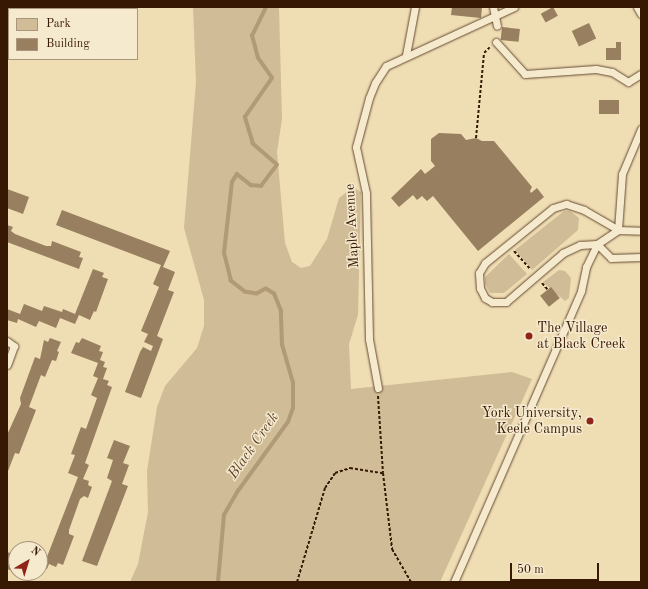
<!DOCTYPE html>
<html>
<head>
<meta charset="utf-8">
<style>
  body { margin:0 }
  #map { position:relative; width:648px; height:589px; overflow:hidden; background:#efddb4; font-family:"Old Standard TT",serif }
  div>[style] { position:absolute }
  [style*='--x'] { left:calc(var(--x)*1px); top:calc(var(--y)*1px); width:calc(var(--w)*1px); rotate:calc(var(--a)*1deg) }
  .green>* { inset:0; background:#d0bc96 }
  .stream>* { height:3.5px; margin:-1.75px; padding:0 1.75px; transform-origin:1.75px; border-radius:1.75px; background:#b09a78 }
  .building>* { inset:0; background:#977f5f; transform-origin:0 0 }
  .path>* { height:2px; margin-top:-1px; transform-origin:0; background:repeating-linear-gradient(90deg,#371903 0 3px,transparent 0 5px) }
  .roads { filter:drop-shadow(0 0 1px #654a2f) drop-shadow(0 0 1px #654a2f) }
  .service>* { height:7px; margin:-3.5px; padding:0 3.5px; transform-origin:3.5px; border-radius:3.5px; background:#f5e9ce }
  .dots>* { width:11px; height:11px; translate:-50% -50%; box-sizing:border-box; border:2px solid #f5e9ce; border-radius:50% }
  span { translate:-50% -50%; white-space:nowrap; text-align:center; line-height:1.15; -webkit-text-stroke:3px #f5e9ce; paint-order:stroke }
  .street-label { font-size:14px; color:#371903 }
  .poi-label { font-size:14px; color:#371903 }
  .left { translate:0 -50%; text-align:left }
  .right { translate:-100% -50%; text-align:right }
  .water-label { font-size:15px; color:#61462c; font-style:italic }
  .frame { position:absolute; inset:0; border:8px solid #371903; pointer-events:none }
  .legend { position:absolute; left:8px; top:8px; width:130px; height:52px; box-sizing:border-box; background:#f5e9ce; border:1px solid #a9967d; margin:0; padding:5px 7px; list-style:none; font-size:12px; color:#371903 }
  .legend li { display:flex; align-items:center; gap:8px; height:20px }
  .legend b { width:20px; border:1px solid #a9967d }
  .north { position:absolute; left:8px; top:541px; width:40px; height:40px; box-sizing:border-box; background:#f5e9ce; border:1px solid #a9967d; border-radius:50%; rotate:38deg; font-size:11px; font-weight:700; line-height:16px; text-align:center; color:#371903 }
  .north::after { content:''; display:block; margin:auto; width:14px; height:18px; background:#8f2418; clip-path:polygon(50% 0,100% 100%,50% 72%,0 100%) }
  .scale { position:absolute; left:510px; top:563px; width:89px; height:18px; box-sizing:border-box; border:2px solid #371903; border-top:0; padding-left:5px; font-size:12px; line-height:14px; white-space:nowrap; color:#371903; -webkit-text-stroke:3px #f5e9ce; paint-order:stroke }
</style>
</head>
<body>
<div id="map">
  <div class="green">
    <div style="clip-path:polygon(193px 7px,279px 7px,282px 119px,277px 152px,285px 243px,292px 262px,301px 268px,310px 266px,327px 239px,339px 198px,353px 187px,361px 192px,358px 315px,349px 344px,351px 389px,512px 372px,532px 379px,440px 582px,130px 582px,138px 564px,148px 512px,147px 471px,157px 407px,165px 386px,197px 348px,204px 326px,204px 300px,184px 228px,196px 82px)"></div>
    <div style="clip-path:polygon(564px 211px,570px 211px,579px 218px,578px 230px,532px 270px,515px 250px)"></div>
    <div style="clip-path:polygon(509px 254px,527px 274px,504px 293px,490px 293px,485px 284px,485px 277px)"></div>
    <div style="clip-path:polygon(559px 270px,565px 271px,571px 278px,569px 298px,565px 301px,543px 282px)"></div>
  </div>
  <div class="stream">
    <div style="--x:218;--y:582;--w:67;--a:-84.9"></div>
    <div style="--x:224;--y:515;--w:28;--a:-60"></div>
    <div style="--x:238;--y:491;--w:85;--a:-54.1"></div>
    <div style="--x:288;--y:422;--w:15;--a:-70"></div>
    <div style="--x:293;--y:408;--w:25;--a:-90"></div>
    <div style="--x:293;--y:383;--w:40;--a:-106"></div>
    <div style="--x:282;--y:345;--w:34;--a:-92"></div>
    <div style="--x:281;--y:311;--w:18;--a:-112"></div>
    <div style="--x:274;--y:294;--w:9;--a:-148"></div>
    <div style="--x:266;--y:289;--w:10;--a:151"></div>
    <div style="--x:257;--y:294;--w:12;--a:-171"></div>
    <div style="--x:245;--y:292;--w:18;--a:-142"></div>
    <div style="--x:231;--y:281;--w:29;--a:-104"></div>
    <div style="--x:224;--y:253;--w:71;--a:-83.6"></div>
    <div style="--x:232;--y:182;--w:9;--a:-58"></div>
    <div style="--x:237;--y:174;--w:18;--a:38"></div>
    <div style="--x:251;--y:185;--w:10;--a:6"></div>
    <div style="--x:261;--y:186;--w:26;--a:-53"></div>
    <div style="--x:277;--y:165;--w:32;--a:-139"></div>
    <div style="--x:253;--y:144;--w:28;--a:-107"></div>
    <div style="--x:245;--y:117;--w:47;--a:-55.3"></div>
    <div style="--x:272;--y:78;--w:24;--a:-125"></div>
    <div style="--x:258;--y:58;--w:23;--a:-105"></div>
    <div style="--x:252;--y:36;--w:32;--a:-64"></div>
  </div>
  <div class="building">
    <div style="clip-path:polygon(452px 7px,482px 7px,481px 18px,451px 15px)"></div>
    <div style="left:553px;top:7px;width:10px;height:14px;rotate:61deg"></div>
    <div style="left:589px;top:23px;width:17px;height:19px;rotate:65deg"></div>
    <div style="left:502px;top:27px;width:18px;height:13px;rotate:6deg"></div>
    <div style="clip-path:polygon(616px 42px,621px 42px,621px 60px,606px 60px,606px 48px,616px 48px)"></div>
    <div style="left:599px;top:100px;width:20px;height:14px"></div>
    <div style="clip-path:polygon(439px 133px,461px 134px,466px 140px,476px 138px,482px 141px,494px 141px,532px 187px,530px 191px,531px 193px,537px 188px,544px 197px,478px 251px,433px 196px,427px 201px,422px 196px,417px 200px,413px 195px,399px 207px,391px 198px,421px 169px,425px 174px,435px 166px,431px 161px,431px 139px)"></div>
    <div style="clip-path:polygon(7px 189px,29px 197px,23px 214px,7px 208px)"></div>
    <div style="clip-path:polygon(62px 210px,170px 251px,163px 267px,175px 272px,168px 290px,174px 292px,157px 336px,163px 339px,141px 398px,125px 392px,140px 352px,143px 347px,151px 351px,153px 346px,144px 342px,148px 334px,141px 331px,159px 287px,153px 284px,161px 265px,56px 225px)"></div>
    <div style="clip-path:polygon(7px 225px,13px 227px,11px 231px,15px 234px,46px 246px,51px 246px,52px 241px,81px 252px,79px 257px,83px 258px,79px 269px,7px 242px)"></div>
    <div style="clip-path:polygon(93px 269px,104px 273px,102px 277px,108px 279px,96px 312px,94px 311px,90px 320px,79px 315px,75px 324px,60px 318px,56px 328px,39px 321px,36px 327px,18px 319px,17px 323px,7px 320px,7px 309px,20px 314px,24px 304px,42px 311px,44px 306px,62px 312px,63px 309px,75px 314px)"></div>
    <div style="left:551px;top:287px;width:14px;height:14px;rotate:51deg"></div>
    <div style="clip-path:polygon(50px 338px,61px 342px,57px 351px,59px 352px,56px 361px,52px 360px,45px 377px,41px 375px,29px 407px,36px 410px,19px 454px,15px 453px,8px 471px,7px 435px,21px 404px,20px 398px,35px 357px,40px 359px,44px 340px,48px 342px)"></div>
    <div style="clip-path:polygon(82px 338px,101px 346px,99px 351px,103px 352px,100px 360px,105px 362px,103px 367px,107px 368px,103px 379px,109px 381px,107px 385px,112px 387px,85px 463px,89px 465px,83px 479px,89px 481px,88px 485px,92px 487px,88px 498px,84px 496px,80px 499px,69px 530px,69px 534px,74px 536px,63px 565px,58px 563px,56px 567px,49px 564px,47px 569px,42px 567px,40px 571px,40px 560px,45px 562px,78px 477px,68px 473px,75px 455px,71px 454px,81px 427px,86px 429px,97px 398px,91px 395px,98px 378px,93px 376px,98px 363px,71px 353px,76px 342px,79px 343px)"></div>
    <div style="clip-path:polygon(114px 440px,130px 446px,123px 463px,129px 465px,122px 484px,128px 486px,97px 566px,82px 561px,112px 481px,107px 478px,113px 460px,107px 458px)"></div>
    <div style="clip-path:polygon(7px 552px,16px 555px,16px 572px,7px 569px)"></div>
  </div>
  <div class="path">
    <div style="--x:476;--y:138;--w:85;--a:-84.6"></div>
    <div style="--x:484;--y:53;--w:8;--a:-45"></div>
    <div style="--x:514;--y:251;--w:24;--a:48"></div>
    <div style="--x:542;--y:283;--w:9;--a:49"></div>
    <div style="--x:378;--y:396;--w:77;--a:86.3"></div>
    <div style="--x:297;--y:582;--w:98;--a:-73.4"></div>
    <div style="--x:325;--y:488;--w:18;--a:-56"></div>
    <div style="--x:335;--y:473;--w:16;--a:-18"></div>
    <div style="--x:350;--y:468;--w:33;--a:9"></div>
    <div style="--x:383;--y:473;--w:77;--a:83.2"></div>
    <div style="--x:392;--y:549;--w:38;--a:60"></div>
  </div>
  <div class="roads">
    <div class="service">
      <div style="--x:493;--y:7;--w:19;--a:78"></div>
      <div style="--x:637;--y:7;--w:8;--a:60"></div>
      <div style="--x:496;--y:42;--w:43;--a:47.8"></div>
      <div style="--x:525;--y:74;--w:71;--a:-4"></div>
      <div style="--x:596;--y:69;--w:16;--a:11"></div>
      <div style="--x:612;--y:72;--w:19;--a:32"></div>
      <div style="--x:628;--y:82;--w:15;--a:-32"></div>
      <div style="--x:406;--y:55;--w:49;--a:-79.4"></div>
      <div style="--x:618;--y:230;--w:25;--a:146"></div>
      <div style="--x:597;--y:244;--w:17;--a:177"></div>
      <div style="--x:580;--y:245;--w:19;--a:155"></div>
      <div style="--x:563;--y:253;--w:75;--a:139.3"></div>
      <div style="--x:506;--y:302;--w:14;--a:180"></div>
      <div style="--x:492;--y:302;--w:8;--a:-150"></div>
      <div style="--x:485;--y:298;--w:11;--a:-117"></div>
      <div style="--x:480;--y:288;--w:15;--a:-94"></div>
      <div style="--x:479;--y:273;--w:12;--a:-59"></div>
      <div style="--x:485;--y:263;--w:87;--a:-39"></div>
      <div style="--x:553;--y:208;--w:14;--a:-17"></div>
      <div style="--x:566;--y:204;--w:19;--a:18"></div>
      <div style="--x:584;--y:210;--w:39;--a:30"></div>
      <div style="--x:618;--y:230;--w:23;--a:2"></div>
      <div style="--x:618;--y:230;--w:56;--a:-85.9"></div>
      <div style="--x:622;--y:174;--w:49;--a:-67.1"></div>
      <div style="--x:597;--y:244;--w:20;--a:45"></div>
      <div style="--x:611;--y:258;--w:30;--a:-2"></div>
      <div style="--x:7;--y:341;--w:9;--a:36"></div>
      <div style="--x:14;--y:346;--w:20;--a:110"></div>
      <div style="--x:378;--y:388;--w:50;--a:-100.4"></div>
      <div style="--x:369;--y:339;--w:146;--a:-91.2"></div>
      <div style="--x:366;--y:193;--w:47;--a:-102.3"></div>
      <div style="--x:356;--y:147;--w:51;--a:-75.1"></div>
      <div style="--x:369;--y:98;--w:16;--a:-68"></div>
      <div style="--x:375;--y:83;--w:20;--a:-57"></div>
      <div style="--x:386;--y:66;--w:141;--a:-24.7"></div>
      <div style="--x:454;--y:582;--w:318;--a:-66.4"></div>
      <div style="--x:581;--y:291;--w:25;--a:-78"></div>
      <div style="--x:586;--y:267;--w:25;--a:-64"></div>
    </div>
  </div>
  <div class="dots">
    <div style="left:529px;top:336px;background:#8f2418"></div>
    <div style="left:590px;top:421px;background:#8f2418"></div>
  </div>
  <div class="street-label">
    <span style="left:352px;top:226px;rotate:-93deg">Maple Avenue</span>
  </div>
  <div class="poi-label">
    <span class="left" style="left:537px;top:336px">The Village<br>at Black Creek</span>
    <span class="right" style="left:582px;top:421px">York University,<br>Keele Campus</span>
  </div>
  <div class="water-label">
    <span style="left:254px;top:446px;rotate:-55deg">Black Creek</span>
  </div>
  <div class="frame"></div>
  <ul class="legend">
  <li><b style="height:11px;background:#d0bc96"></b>Park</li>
  <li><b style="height:11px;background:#977f5f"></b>Building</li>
  </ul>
  <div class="north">N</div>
  <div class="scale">50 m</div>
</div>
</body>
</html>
